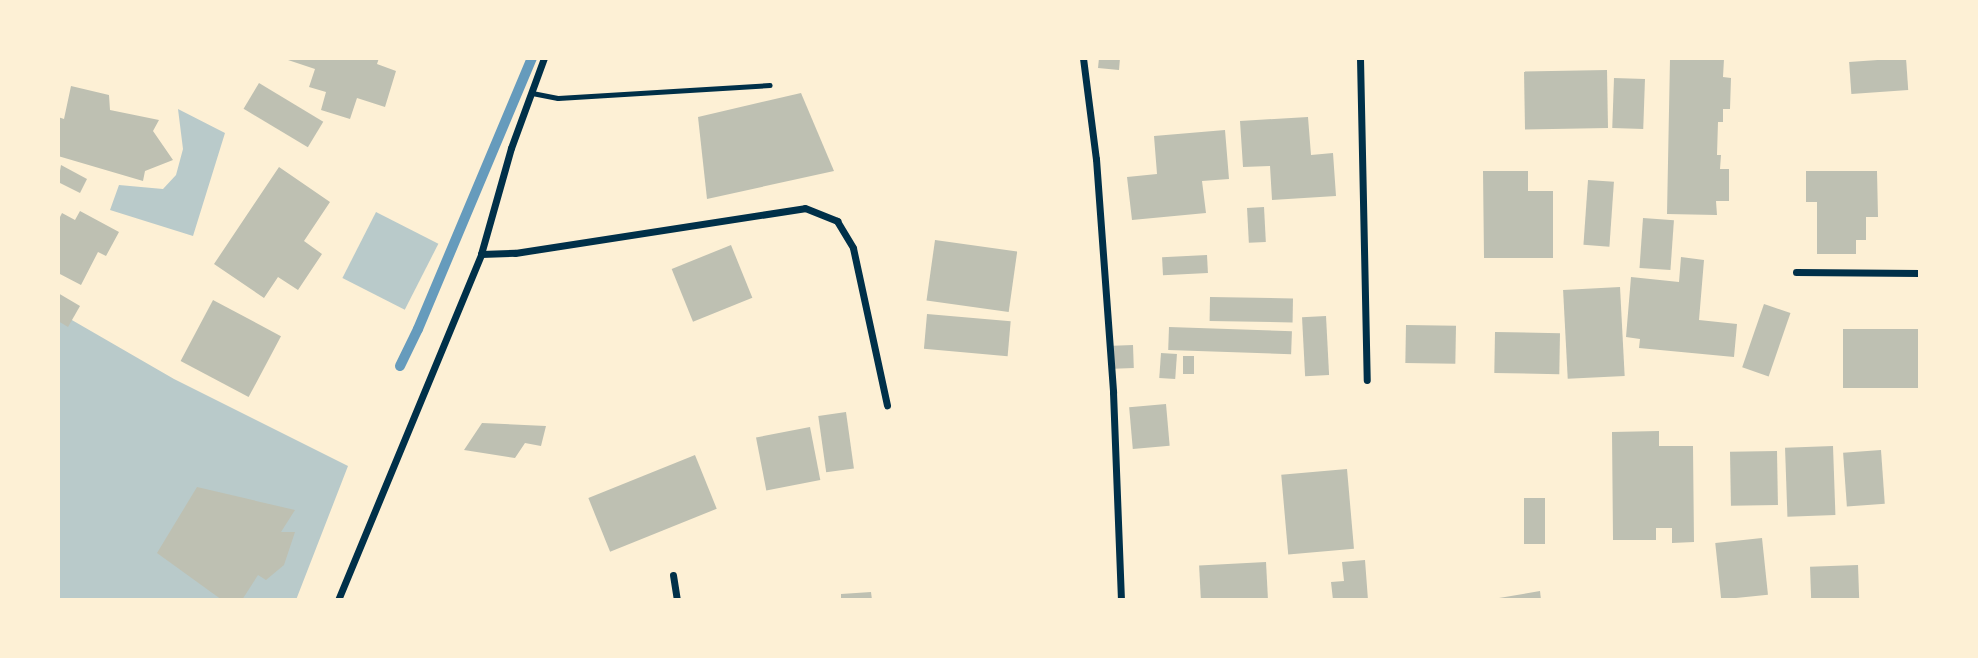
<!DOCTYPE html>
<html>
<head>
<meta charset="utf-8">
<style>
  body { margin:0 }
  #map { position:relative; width:1978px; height:658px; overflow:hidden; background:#fdf0d5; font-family:"Source Sans 3",sans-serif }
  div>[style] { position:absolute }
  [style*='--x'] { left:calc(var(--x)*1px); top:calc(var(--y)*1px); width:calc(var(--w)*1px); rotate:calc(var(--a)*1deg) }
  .green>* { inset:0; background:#b9caca; transform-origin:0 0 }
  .stream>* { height:10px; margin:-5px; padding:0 5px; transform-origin:5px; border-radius:5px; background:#669bbc }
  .building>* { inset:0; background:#bec0b2; transform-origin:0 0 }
  .service>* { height:5px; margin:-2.5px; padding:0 2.5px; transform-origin:2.5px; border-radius:2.5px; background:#003049 }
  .minor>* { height:7px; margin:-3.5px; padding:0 3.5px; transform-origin:3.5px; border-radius:3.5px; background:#003049 }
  span { translate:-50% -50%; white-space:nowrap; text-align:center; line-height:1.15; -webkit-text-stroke:5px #fdf0d5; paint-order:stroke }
  .frame { position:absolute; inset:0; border:60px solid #fdf0d5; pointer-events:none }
</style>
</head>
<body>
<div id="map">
  <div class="green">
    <div style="clip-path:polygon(178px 109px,225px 133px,193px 236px,110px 210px,119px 185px,163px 189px,176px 175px,183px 149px)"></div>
    <div style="left:376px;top:212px;width:70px;height:74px;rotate:27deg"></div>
    <div style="clip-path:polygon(58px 312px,174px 379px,348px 466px,296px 600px,58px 600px)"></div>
  </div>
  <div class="stream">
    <div style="--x:400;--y:366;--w:41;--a:-64.1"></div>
    <div style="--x:418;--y:329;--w:294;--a:-67.2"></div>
  </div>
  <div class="building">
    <div style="clip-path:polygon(282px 58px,379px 58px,377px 64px,396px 71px,385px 107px,357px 98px,350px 119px,321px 110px,326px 92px,309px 87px,315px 69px)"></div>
    <div style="clip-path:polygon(1099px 58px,1120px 58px,1119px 70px,1098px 68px)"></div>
    <div style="clip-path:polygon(1670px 58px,1724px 59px,1723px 77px,1731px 78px,1730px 109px,1723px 109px,1723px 122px,1718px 122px,1717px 155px,1721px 155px,1720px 169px,1729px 169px,1729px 201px,1716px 201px,1717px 215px,1667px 214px)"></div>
    <div style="left:1906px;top:58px;width:32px;height:57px;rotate:86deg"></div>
    <div style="left:1607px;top:70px;width:58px;height:83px;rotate:89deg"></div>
    <div style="left:1614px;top:78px;width:31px;height:50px;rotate:2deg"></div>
    <div style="left:259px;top:83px;width:75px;height:30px;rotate:31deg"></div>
    <div style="clip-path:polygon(71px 86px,109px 95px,110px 110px,159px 120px,153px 131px,173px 160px,145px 171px,143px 181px,58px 156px,58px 117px,64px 119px)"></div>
    <div style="clip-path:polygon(801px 93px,834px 171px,707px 199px,698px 117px)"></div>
    <div style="clip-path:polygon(1308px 117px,1311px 155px,1333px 153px,1336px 196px,1272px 200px,1270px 166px,1243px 167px,1240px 121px)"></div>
    <div style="clip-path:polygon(1225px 130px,1229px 179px,1202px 181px,1206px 213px,1132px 220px,1127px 177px,1157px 174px,1154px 136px)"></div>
    <div style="clip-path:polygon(61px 165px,87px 179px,80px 193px,58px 182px)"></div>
    <div style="clip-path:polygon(279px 167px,330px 202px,304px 241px,322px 254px,298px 290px,278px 277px,264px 298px,214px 264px)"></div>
    <div style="clip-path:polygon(1483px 171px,1528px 171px,1528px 191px,1553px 191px,1553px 258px,1484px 258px)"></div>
    <div style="clip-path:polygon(1806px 171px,1877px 171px,1878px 217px,1866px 217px,1866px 240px,1856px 240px,1856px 254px,1817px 254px,1817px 202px,1806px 202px)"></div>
    <div style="left:1588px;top:180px;width:26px;height:65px;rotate:4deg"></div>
    <div style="left:1264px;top:207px;width:35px;height:17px;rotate:87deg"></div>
    <div style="clip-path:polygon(80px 211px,119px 232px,106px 256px,98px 252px,81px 285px,58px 273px,58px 221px,62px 213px,75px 220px)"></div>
    <div style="left:1643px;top:218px;width:31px;height:50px;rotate:4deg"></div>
    <div style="left:935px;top:240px;width:83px;height:61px;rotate:8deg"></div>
    <div style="left:731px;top:245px;width:57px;height:64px;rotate:68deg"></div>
    <div style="left:1207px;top:255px;width:18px;height:45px;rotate:87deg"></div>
    <div style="clip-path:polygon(1681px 257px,1704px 260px,1699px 320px,1737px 324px,1734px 357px,1639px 348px,1640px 339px,1626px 337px,1631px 277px,1679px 282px)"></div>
    <div style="left:1620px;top:287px;width:89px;height:57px;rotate:87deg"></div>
    <div style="clip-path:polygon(58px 293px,80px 306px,68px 327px,58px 321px)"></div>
    <div style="left:1210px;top:297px;width:83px;height:24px;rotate:1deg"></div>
    <div style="left:213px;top:300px;width:77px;height:69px;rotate:28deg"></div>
    <div style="left:1764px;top:304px;width:28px;height:67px;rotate:19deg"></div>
    <div style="left:927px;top:314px;width:84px;height:35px;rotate:5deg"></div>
    <div style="left:1326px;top:316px;width:59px;height:24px;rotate:87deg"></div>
    <div style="left:1406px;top:325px;width:50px;height:38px;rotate:1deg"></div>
    <div style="left:1169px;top:327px;width:123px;height:23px;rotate:2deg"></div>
    <div style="left:1920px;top:329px;width:59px;height:77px;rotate:90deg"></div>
    <div style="left:1495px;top:332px;width:65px;height:41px;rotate:1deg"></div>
    <div style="left:1133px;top:345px;width:23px;height:20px;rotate:88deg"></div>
    <div style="left:1161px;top:353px;width:16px;height:25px;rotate:4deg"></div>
    <div style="left:1183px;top:356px;width:11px;height:18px"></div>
    <div style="left:1166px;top:404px;width:42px;height:37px;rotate:85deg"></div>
    <div style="left:846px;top:412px;width:57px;height:28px;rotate:82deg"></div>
    <div style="clip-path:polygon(482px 423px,546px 426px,541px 446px,525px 443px,515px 458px,464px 450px)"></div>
    <div style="left:810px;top:427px;width:54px;height:55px;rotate:79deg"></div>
    <div style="clip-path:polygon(1659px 431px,1659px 446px,1693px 446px,1694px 542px,1672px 543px,1672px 528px,1656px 528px,1656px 540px,1613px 540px,1612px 432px)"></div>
    <div style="left:1833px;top:446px;width:69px;height:48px;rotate:88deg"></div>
    <div style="left:1881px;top:450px;width:54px;height:38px;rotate:86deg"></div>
    <div style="left:1777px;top:451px;width:54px;height:47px;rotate:89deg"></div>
    <div style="left:695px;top:455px;width:58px;height:115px;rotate:68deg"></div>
    <div style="left:1347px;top:469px;width:80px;height:66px;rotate:85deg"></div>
    <div style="clip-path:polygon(197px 487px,295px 510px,281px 532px,295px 532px,284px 565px,266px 580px,258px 575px,242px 600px,222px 600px,157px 553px)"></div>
    <div style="left:1524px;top:498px;width:21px;height:46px"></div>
    <div style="left:1762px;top:538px;width:57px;height:47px;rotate:84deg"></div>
    <div style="clip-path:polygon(1365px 560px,1368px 600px,1333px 600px,1331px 582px,1344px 581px,1342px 562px)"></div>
    <div style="left:1266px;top:562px;width:38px;height:67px;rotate:87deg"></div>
    <div style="left:1858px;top:565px;width:35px;height:48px;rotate:88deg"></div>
    <div style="clip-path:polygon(1540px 591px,1541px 600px,1499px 600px,1499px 598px)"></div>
    <div style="clip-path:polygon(871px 592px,872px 600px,841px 600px,841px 594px)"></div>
  </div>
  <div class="service">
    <div style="--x:532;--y:93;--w:26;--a:11"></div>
    <div style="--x:558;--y:98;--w:212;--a:-3.5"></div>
  </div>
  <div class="minor">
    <div style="--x:1083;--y:58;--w:102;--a:82.7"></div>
    <div style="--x:1096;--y:159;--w:234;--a:85.8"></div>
    <div style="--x:1113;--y:392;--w:208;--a:87.8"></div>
    <div style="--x:1360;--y:58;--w:322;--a:88.8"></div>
    <div style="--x:481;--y:254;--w:34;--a:-2"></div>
    <div style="--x:515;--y:253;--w:293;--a:-8.8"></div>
    <div style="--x:805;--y:208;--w:35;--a:22"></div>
    <div style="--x:837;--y:221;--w:31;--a:59"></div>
    <div style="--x:853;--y:248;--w:161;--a:77.8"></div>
    <div style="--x:1796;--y:272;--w:124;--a:0.5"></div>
    <div style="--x:673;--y:575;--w:25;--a:81"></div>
    <div style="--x:338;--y:600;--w:374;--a:-67.5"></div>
    <div style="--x:481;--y:254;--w:110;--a:-74.2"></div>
    <div style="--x:511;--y:148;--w:96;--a:-69.9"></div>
  </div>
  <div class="frame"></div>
</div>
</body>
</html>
